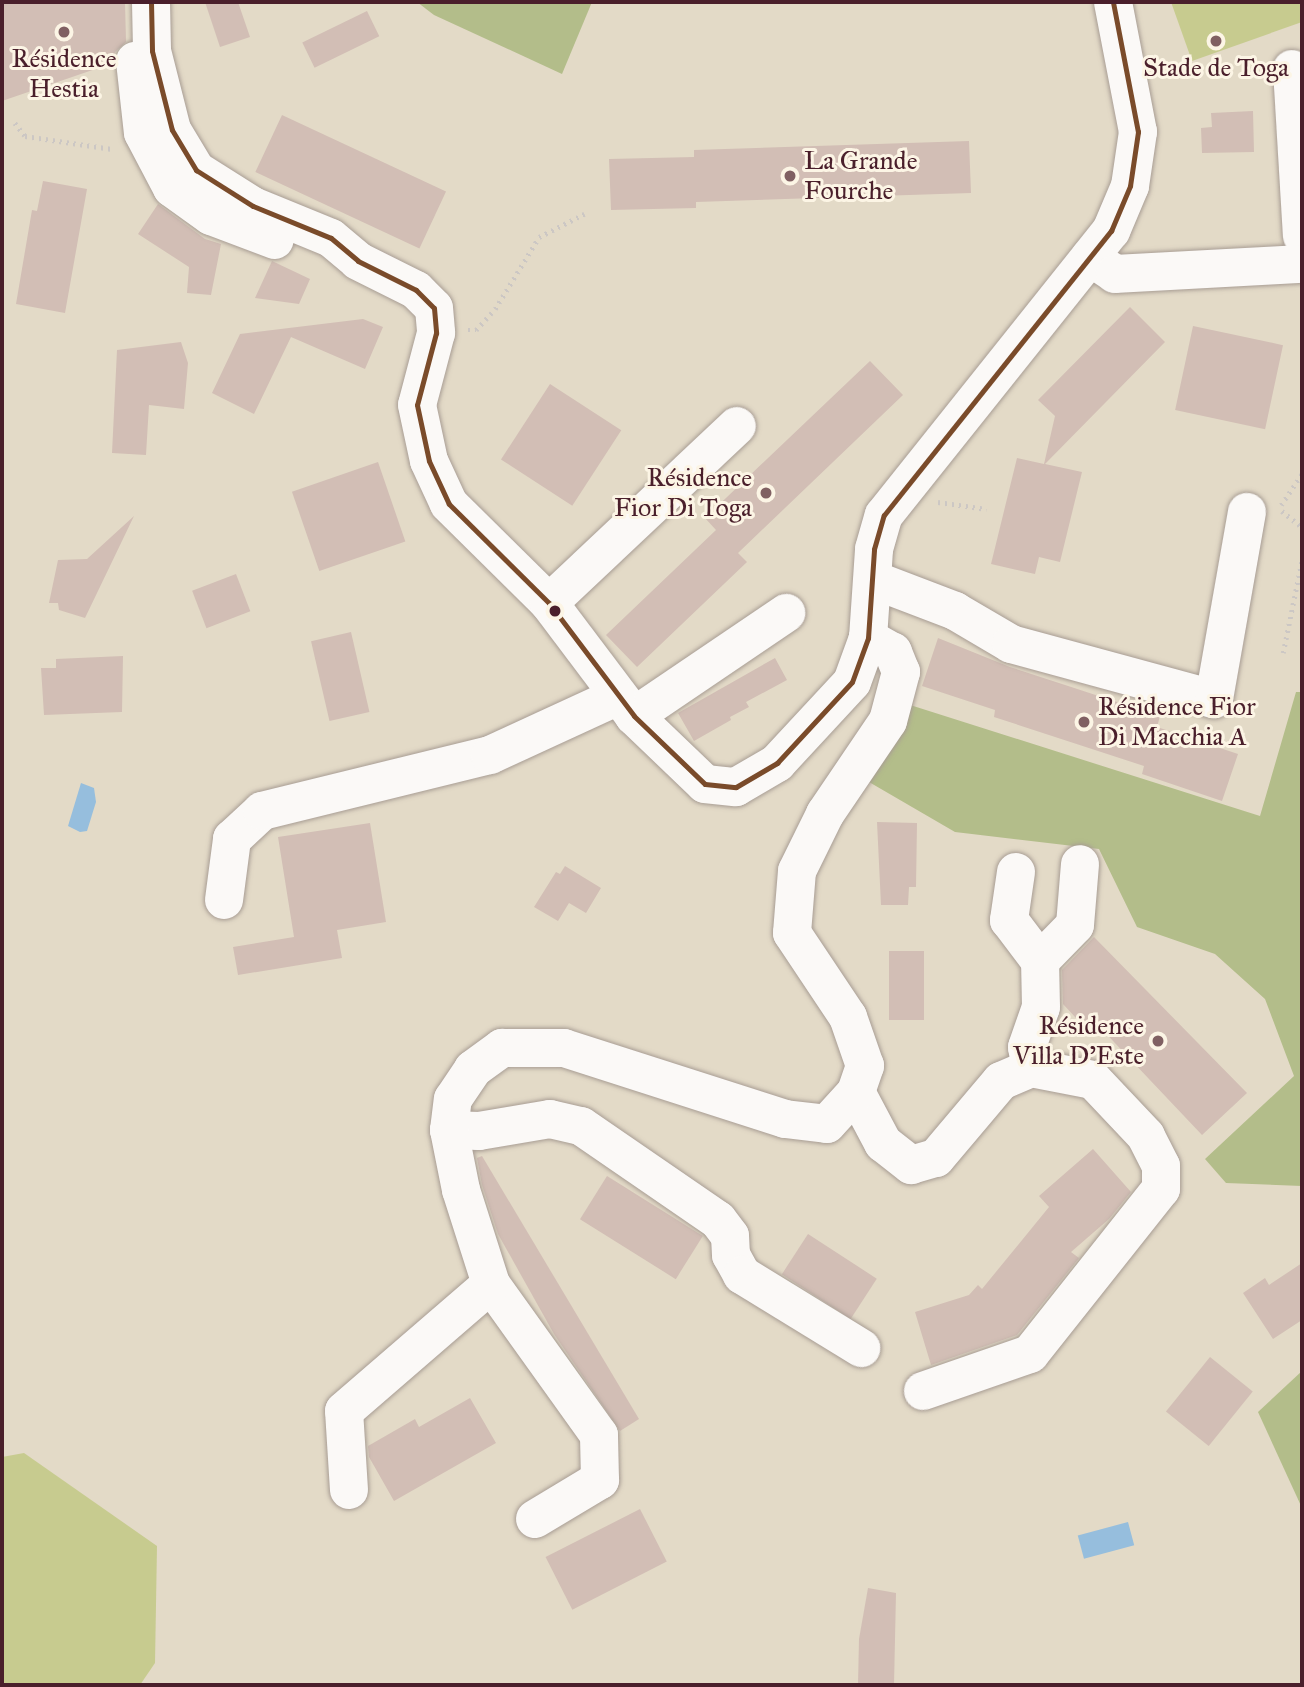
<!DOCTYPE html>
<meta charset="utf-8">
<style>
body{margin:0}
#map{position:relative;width:1304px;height:1687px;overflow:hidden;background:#e3dac7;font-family:"IM FELL Great Primer",serif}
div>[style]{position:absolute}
.green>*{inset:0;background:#c7cb8f}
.forest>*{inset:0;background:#b3bd8a}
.water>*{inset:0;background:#96bedd;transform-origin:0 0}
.building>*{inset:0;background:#d2beb5;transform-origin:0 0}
.path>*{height:4.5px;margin-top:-2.25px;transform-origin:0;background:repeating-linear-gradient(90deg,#ccc7c4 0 2px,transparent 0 7px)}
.roads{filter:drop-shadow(0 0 2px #a89d94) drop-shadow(0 0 2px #a89d94)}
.minor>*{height:38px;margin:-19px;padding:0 19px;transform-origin:19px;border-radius:19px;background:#fbf9f7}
.bus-1>*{height:5px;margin:-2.5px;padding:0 2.5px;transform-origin:2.5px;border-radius:2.5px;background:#7a4b2a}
.dots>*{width:19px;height:19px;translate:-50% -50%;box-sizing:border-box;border:4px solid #fcf5e5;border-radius:50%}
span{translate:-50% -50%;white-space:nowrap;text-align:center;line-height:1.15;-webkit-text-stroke:6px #fcf5e5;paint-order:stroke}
.poi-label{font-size:26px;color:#4a1f2b}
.left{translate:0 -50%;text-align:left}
.right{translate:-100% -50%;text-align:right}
.frame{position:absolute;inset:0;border:4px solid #4a1f2b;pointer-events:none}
</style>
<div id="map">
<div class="green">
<i style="clip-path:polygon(1171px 2px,1302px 2px,1302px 22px,1192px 61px)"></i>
<i style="clip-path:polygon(24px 1453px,157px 1546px,155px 1663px,140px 1685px,2px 1685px,2px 1457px)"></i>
</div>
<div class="forest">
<i style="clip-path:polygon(417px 2px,592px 2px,562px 74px,434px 15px)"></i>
<i style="clip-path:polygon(1296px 692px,1302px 692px,1302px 1186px,1226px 1183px,1205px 1159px,1294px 1076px,1265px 999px,1215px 954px,1137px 927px,1099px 849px,955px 832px,869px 782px,907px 704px,1260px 816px)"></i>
<i style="clip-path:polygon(1302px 1371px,1302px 1508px,1258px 1412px)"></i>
</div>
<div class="water">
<i style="clip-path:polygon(81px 783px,94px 788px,96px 802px,87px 831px,80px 832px,68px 826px)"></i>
<i style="left:1128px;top:1522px;width:24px;height:52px;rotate:75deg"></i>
</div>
<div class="building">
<i style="clip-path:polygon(2px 2px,125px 2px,126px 42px,115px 52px,113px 63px,2px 101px)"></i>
<i style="clip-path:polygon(205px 2px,238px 2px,250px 37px,220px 47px)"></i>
<i style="left:367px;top:11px;width:28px;height:72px;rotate:64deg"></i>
<i style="clip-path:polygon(1253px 111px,1254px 152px,1202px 153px,1201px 128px,1212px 127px,1211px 113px)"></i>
<i style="left:282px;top:115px;width:181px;height:63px;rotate:25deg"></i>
<i style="clip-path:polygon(969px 141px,971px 193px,696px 202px,696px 208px,611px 210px,609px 159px,694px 157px,694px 150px)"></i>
<i style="clip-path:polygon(43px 181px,87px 189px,65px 313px,16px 304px,32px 210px,37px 211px)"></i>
<i style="clip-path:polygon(158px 204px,205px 239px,221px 244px,211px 295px,187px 293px,189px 267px,138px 234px)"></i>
<i style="clip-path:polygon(272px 261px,310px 279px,299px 304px,255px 298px)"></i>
<i style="clip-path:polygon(1130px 307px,1165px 342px,1045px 464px,1082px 472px,1060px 562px,1039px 557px,1035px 574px,991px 564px,1017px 458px,1044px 464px,1055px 416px,1038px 400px)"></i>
<i style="clip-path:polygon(363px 319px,383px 327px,365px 369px,291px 337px,254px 414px,212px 393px,240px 334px)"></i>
<i style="left:1193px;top:326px;width:92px;height:86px;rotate:12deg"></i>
<i style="clip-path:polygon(181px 342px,188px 363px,184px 409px,149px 405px,146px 455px,112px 453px,117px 350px)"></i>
<i style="clip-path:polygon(870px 361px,903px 395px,738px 553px,747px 562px,637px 667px,606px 635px,716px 530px,705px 518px)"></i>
<i style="left:550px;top:384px;width:85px;height:90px;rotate:33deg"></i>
<i style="left:378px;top:462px;width:84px;height:91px;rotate:71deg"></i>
<i style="clip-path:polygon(134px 516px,85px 618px,59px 610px,58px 603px,49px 603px,58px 560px,87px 559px)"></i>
<i style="left:236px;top:574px;width:40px;height:47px;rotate:69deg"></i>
<i style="left:351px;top:632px;width:82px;height:41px;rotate:77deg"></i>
<i style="clip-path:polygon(938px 638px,1010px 667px,1160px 716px,1157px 727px,1238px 754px,1222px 801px,1142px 774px,1144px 766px,994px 717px,995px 710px,922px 686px)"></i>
<i style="clip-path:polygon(123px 656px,122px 712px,44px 715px,41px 668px,56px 668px,56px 659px)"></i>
<i style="clip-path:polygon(775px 658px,787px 680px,746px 702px,749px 707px,730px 717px,731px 720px,694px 741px,678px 713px)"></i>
<i style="clip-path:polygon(877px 822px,917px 823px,916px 887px,909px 887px,908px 905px,881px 905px)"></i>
<i style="clip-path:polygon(370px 823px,386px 922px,337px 930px,342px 958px,238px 975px,233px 947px,294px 937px,278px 837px)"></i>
<i style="clip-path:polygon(565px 866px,601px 888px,586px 913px,569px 903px,558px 921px,534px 907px,556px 872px,560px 874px)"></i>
<i style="clip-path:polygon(1094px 937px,1247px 1093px,1202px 1135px,1096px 1023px,1088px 1031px,1063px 1004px,1062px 970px)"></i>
<i style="left:889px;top:951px;width:35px;height:69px"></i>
<i style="clip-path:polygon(1093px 1149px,1131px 1192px,1109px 1219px,1071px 1252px,1079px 1258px,1017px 1335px,931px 1365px,915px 1312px,969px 1295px,978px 1285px,982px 1289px,1049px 1207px,1039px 1196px)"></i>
<i style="clip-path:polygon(482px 1156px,639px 1419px,620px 1431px,554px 1334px,498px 1234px,482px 1185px,477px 1158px)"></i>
<i style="left:607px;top:1176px;width:113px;height:51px;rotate:32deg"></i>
<i style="left:808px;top:1234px;width:82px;height:48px;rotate:33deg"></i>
<i style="clip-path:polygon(1302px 1263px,1302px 1320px,1273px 1339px,1243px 1293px,1265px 1278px,1269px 1285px)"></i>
<i style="left:1210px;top:1357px;width:55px;height:70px;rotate:39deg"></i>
<i style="clip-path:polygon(470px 1398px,496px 1443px,394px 1501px,369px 1457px,368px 1446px,415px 1419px,419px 1427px)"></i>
<i style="left:640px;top:1509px;width:59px;height:106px;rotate:63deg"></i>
<i style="clip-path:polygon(868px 1588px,896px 1593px,894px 1685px,858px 1685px,859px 1639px)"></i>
</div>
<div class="path">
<i style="left:15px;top:123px;width:16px;rotate:52deg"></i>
<i style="left:25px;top:136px;width:88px;rotate:8.5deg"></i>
<i style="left:468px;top:330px;width:8px"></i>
<i style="left:476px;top:330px;width:28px;rotate:-48deg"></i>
<i style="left:495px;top:309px;width:84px;rotate:-58.6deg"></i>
<i style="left:539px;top:237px;width:51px;rotate:-27.1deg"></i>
<i style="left:938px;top:502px;width:49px;rotate:8.1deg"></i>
<i style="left:1281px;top:505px;width:37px;rotate:-56deg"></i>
<i style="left:1282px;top:511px;width:26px;rotate:39deg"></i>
<i style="left:1283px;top:653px;width:95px;rotate:-78.5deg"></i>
</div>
<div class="roads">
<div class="minor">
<i style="left:151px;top:2px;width:49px;rotate:88.8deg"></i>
<i style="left:152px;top:51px;width:81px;rotate:75.8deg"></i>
<i style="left:172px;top:130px;width:47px;rotate:59deg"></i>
<i style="left:196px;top:170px;width:67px;rotate:32.3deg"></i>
<i style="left:253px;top:206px;width:84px;rotate:22.3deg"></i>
<i style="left:331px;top:238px;width:35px;rotate:40deg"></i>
<i style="left:358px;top:261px;width:65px;rotate:26.6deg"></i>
<i style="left:416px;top:290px;width:25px;rotate:45deg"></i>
<i style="left:434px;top:308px;width:25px;rotate:85deg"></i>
<i style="left:436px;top:333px;width:74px;rotate:104.8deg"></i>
<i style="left:417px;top:405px;width:57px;rotate:77.9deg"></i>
<i style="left:429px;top:461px;width:47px;rotate:65.1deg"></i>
<i style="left:449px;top:504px;width:141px;rotate:44.7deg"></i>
<i style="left:549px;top:603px;width:141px;rotate:53deg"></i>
<i style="left:634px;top:716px;width:98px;rotate:43.8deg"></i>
<i style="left:705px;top:784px;width:31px;rotate:6deg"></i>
<i style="left:736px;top:787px;width:48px;rotate:-30.3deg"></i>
<i style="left:777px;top:763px;width:110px;rotate:-47.2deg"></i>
<i style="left:852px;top:682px;width:47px;rotate:-70deg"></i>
<i style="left:868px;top:638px;width:89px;rotate:-86.1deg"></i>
<i style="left:874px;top:549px;width:35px;rotate:-74deg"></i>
<i style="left:884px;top:515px;width:364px;rotate:-51.4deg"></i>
<i style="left:1111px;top:231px;width:49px;rotate:-67.1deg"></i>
<i style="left:1130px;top:186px;width:55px;rotate:-81.6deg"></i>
<i style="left:1138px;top:132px;width:132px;rotate:-100.9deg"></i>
<i style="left:135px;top:61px;width:72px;rotate:83.7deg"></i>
<i style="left:143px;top:133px;width:62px;rotate:62.2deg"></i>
<i style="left:172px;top:188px;width:48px;rotate:35.7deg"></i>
<i style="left:211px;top:216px;width:68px;rotate:20.6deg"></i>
<i style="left:1292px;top:69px;width:167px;rotate:86.6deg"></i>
<i style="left:1090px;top:257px;width:30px;rotate:34deg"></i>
<i style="left:1115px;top:274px;width:187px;rotate:-3.1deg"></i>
<i style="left:874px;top:580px;width:87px;rotate:20.9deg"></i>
<i style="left:955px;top:611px;width:65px;rotate:30.5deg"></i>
<i style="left:1011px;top:644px;width:210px;rotate:15.2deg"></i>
<i style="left:1214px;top:699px;width:190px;rotate:-80deg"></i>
<i style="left:549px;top:603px;width:258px;rotate:-43.3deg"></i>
<i style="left:634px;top:716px;width:184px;rotate:-34.1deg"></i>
<i style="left:1016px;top:872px;width:49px;rotate:98.3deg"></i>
<i style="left:1009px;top:920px;width:51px;rotate:52.9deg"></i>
<i style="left:224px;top:900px;width:62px;rotate:-82.5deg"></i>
<i style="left:232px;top:839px;width:41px;rotate:-43deg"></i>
<i style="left:262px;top:811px;width:235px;rotate:-13.8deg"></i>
<i style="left:490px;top:755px;width:139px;rotate:-24.7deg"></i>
<i style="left:1031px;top:1068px;width:21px;rotate:-101deg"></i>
<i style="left:1027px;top:1047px;width:42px;rotate:-70.7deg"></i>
<i style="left:1041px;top:1007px;width:46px;rotate:-91.2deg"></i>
<i style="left:1040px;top:961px;width:50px;rotate:-45.8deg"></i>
<i style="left:1075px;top:925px;width:61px;rotate:-85.3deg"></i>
<i style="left:856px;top:1092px;width:58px;rotate:62.1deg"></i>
<i style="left:883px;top:1143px;width:36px;rotate:38deg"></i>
<i style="left:911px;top:1165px;width:26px;rotate:-16deg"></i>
<i style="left:936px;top:1158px;width:101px;rotate:-49.8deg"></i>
<i style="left:1001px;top:1081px;width:33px;rotate:-23deg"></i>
<i style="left:449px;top:1130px;width:30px;rotate:2deg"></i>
<i style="left:479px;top:1131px;width:72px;rotate:-9.6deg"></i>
<i style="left:550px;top:1119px;width:32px;rotate:13deg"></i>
<i style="left:581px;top:1126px;width:166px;rotate:34.5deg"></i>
<i style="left:718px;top:1220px;width:20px;rotate:53deg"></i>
<i style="left:730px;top:1236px;width:19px;rotate:87deg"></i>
<i style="left:731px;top:1255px;width:23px;rotate:61deg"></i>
<i style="left:742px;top:1275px;width:140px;rotate:31.5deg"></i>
<i style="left:923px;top:1391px;width:113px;rotate:-19.1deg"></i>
<i style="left:1030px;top:1354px;width:211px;rotate:-51.6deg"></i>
<i style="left:1161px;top:1189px;width:23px;rotate:-90deg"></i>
<i style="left:1161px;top:1166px;width:34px;rotate:-117deg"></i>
<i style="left:1146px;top:1136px;width:77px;rotate:-133.4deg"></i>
<i style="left:1093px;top:1080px;width:63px;rotate:-169deg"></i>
<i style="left:349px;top:1490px;width:79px;rotate:-93.6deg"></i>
<i style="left:344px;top:1411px;width:194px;rotate:-40.8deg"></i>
<i style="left:535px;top:1519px;width:76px;rotate:-31deg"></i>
<i style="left:600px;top:1480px;width:45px;rotate:-91.3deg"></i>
<i style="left:599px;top:1435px;width:186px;rotate:-125.6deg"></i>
<i style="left:491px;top:1284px;width:99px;rotate:-107.7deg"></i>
<i style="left:461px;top:1190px;width:61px;rotate:-101.3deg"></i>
<i style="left:449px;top:1130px;width:31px;rotate:-83deg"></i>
<i style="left:453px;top:1099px;width:36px;rotate:-56deg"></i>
<i style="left:473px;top:1069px;width:36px;rotate:-36deg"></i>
<i style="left:502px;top:1048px;width:62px"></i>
<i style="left:564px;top:1048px;width:232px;rotate:17.8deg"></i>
<i style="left:785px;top:1119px;width:42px;rotate:6.8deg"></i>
<i style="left:827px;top:1124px;width:43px;rotate:-47.8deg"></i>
<i style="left:856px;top:1092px;width:28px;rotate:-71deg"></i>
<i style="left:865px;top:1066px;width:52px;rotate:-109.1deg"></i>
<i style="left:848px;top:1017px;width:101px;rotate:-123.7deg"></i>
<i style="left:792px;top:933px;width:62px;rotate:-85.4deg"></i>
<i style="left:797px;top:871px;width:64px;rotate:-63.8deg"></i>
<i style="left:825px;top:814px;width:112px;rotate:-55.9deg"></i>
<i style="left:888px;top:721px;width:51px;rotate:-75.1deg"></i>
<i style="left:901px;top:672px;width:22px;rotate:-112deg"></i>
<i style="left:893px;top:652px;width:29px;rotate:-151deg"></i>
</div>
</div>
<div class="bus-1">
<i style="left:151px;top:2px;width:49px;rotate:88.8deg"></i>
<i style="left:152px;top:51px;width:81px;rotate:75.8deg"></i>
<i style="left:172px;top:130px;width:47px;rotate:59deg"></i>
<i style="left:196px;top:170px;width:67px;rotate:32.3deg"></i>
<i style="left:253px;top:206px;width:84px;rotate:22.3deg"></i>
<i style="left:331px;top:238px;width:35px;rotate:40deg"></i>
<i style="left:358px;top:261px;width:65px;rotate:26.6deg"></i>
<i style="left:416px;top:290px;width:25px;rotate:45deg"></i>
<i style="left:434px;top:308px;width:25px;rotate:85deg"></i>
<i style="left:436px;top:333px;width:74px;rotate:104.8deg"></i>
<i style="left:417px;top:405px;width:57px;rotate:77.9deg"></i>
<i style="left:429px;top:461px;width:47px;rotate:65.1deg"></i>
<i style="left:449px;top:504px;width:141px;rotate:44.7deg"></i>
<i style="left:549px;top:603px;width:141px;rotate:53deg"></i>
<i style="left:634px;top:716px;width:98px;rotate:43.8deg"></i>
<i style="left:705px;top:784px;width:31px;rotate:6deg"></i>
<i style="left:736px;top:787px;width:48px;rotate:-30.3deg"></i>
<i style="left:777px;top:763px;width:110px;rotate:-47.2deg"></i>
<i style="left:852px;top:682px;width:47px;rotate:-70deg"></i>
<i style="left:868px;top:638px;width:89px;rotate:-86.1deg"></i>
<i style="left:874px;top:549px;width:35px;rotate:-74deg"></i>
<i style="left:884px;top:515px;width:364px;rotate:-51.4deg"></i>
<i style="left:1111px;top:231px;width:49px;rotate:-67.1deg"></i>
<i style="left:1130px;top:186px;width:55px;rotate:-81.6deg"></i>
<i style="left:1138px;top:132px;width:132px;rotate:-100.9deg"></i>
</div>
<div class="dots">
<i style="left:64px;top:32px;background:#806062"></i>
<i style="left:1216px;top:41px;background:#806062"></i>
<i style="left:790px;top:176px;background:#806062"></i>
<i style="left:766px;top:493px;background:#806062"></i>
<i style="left:555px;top:611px;background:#4a1f2b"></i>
<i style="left:1084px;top:722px;background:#806062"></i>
<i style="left:1158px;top:1041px;background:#806062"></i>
</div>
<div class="poi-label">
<span style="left:64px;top:74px">Résidence<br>Hestia</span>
<span style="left:1216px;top:68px">Stade de Toga</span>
<span class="left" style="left:804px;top:176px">La Grande<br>Fourche</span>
<span class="right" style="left:752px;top:493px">Résidence<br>Fior Di Toga</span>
<span class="left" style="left:1098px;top:722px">Résidence Fior<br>Di Macchia A</span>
<span class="right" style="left:1144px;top:1041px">Résidence<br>Villa D'Este</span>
</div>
<div class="frame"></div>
</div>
